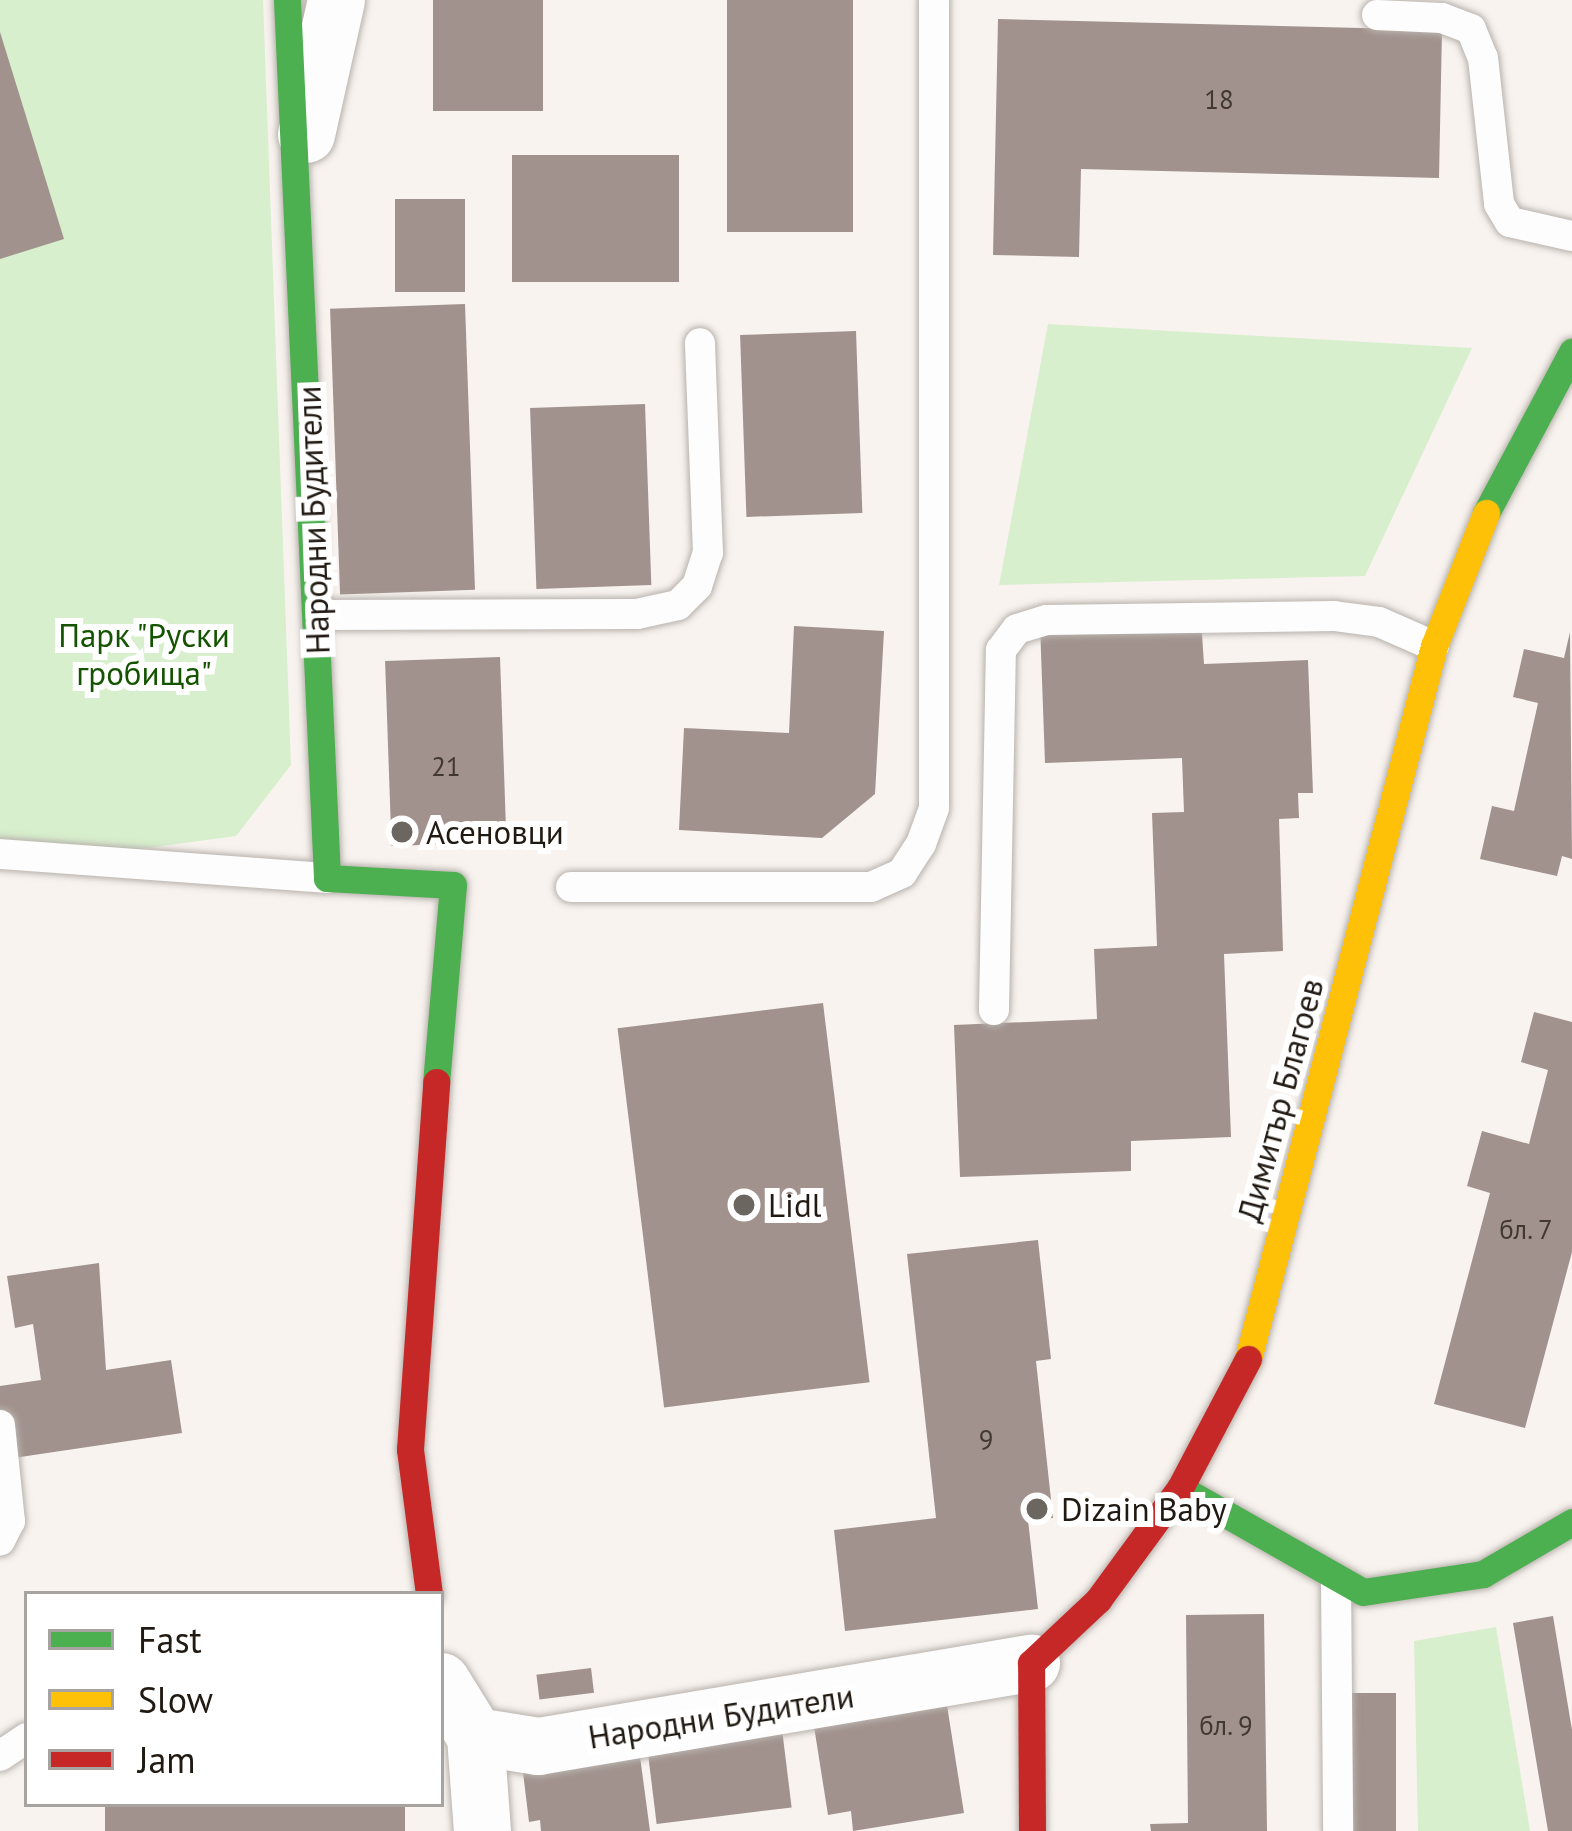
<!DOCTYPE html>
<meta charset="utf-8">
<style>
body{margin:0}
#map{position:relative;width:1572px;height:1831px;overflow:hidden;background:#f8f3ef;font-family:"PT Sans",sans-serif}
div>[style]{position:absolute}
.green>*{inset:0;background:#d7efcd}
.building>*{inset:0;background:#a1928d;transform-origin:0 0}
.roads{filter:drop-shadow(0 0 3px #b8b2ad) drop-shadow(0 0 3px #b8b2ad)}
.lane>*{height:30px;margin:-15px;padding:0 15px;transform-origin:15px;border-radius:15px;background:#fefdfd}
.street>*{height:57px;margin:-28.5px;padding:0 28.5px;transform-origin:28.5px;border-radius:28.5px;background:#fefdfd}
.fast>*{height:27px;margin:-13.5px;padding:0 13.5px;transform-origin:13.5px;border-radius:13.5px;background:#4caf50}
.slow>*{height:27px;margin:-13.5px;padding:0 13.5px;transform-origin:13.5px;border-radius:13.5px;background:#ffc107}
.jam>*{height:27px;margin:-13.5px;padding:0 13.5px;transform-origin:13.5px;border-radius:13.5px;background:#c62828}
.dots>*{width:33px;height:33px;translate:-50% -50%;box-sizing:border-box;border:6px solid #fff;border-radius:50%}
span{translate:-50% -50%;white-space:nowrap;text-align:center;line-height:1.15;-webkit-text-stroke:12px #fff;paint-order:stroke}
.number-label{font-size:27px;color:#413832}
.number-label span{-webkit-text-stroke-width:0}
.street-label{font-size:33px;color:#211a13}
.park-label{font-size:33px;color:#145400}
.poi-label{font-size:33px;color:#211a13}
.left{translate:0 -50%;text-align:left}
.legend{position:absolute;left:24px;top:1591px;width:420px;height:216px;box-sizing:border-box;background:#fff;border:3px solid #a6a3a1;margin:0;padding:15px 21px;list-style:none;font-size:36px;color:#211a13}
.legend li{display:flex;align-items:center;gap:24px;height:60px}
.legend b{width:60px;border:3px solid #a6a3a1}
</style>
<div id="map">
<div class="green">
<i style="clip-path:polygon(0 0,263px 0,291px 765px,236px 836px,88px 856px,0 843px)"></i>
<i style="clip-path:polygon(1048px 324px,1472px 348px,1365px 576px,999px 585px)"></i>
<i style="clip-path:polygon(1496px 1627px,1530px 1831px,1418px 1831px,1414px 1641px)"></i>
</div>
<div class="building">
<i style="left:433px;top:0;width:110px;height:111px"></i>
<i style="left:727px;top:0;width:126px;height:232px"></i>
<i style="clip-path:polygon(998px 19px,1442px 30px,1439px 178px,1081px 169px,1079px 257px,993px 255px)"></i>
<i style="clip-path:polygon(0 32px,64px 239px,0 259px)"></i>
<i style="left:679px;top:155px;width:127px;height:167px;rotate:90deg"></i>
<i style="left:395px;top:199px;width:70px;height:93px"></i>
<i style="left:465px;top:304px;width:286px;height:135px;rotate:88deg"></i>
<i style="left:856px;top:331px;width:182px;height:116px;rotate:88deg"></i>
<i style="left:645px;top:404px;width:181px;height:115px;rotate:88deg"></i>
<i style="clip-path:polygon(1201px 619px,1204px 664px,1308px 660px,1313px 793px,1298px 793px,1299px 818px,1279px 819px,1283px 951px,1224px 954px,1231px 1137px,1131px 1141px,1131px 1171px,960px 1177px,954px 1025px,1097px 1019px,1094px 949px,1157px 946px,1152px 813px,1184px 812px,1182px 758px,1045px 763px,1040px 625px)"></i>
<i style="clip-path:polygon(794px 626px,884px 631px,875px 794px,822px 838px,679px 830px,684px 728px,789px 733px)"></i>
<i style="clip-path:polygon(1570px 632px,1572px 859px,1562px 856px,1557px 876px,1480px 859px,1492px 806px,1514px 811px,1538px 703px,1513px 697px,1524px 649px,1564px 658px)"></i>
<i style="left:500px;top:657px;width:185px;height:115px;rotate:88deg"></i>
<i style="left:823px;top:1003px;width:382px;height:207px;rotate:83deg"></i>
<i style="clip-path:polygon(1534px 1012px,1572px 1022px,1572px 1252px,1525px 1428px,1434px 1404px,1490px 1193px,1467px 1186px,1482px 1131px,1529px 1144px,1548px 1070px,1521px 1062px)"></i>
<i style="clip-path:polygon(1038px 1240px,1051px 1359px,1036px 1361px,1053px 1518px,1028px 1520px,1038px 1609px,845px 1631px,834px 1530px,936px 1518px,907px 1254px)"></i>
<i style="clip-path:polygon(99px 1263px,106px 1370px,171px 1360px,182px 1433px,0 1460px,0 1386px,41px 1380px,33px 1324px,15px 1328px,7px 1276px)"></i>
<i style="clip-path:polygon(1264px 1614px,1267px 1831px,1151px 1831px,1150px 1824px,1188px 1823px,1186px 1615px)"></i>
<i style="clip-path:polygon(1553px 1616px,1572px 1730px,1572px 1831px,1548px 1831px,1513px 1623px)"></i>
<i style="left:591px;top:1668px;width:25px;height:55px;rotate:83deg"></i>
<i style="left:1345px;top:1693px;width:51px;height:138px"></i>
<i style="clip-path:polygon(946px 1699px,964px 1813px,853px 1831px,851px 1811px,828px 1815px,813px 1720px)"></i>
<i style="left:782px;top:1729px;width:79px;height:136px;rotate:83deg"></i>
<i style="clip-path:polygon(639px 1749px,650px 1831px,541px 1831px,540px 1820px,529px 1822px,522px 1764px)"></i>
<i style="left:105px;top:1804px;width:300px;height:27px"></i>
</div>
<div class="roads">
<div class="lane">
<i style="left:1377px;top:15px;width:65px;rotate:2.6deg"></i>
<i style="left:1442px;top:18px;width:31px;rotate:21deg"></i>
<i style="left:1471px;top:29px;width:31px;rotate:68deg"></i>
<i style="left:1483px;top:58px;width:147px;rotate:83.7deg"></i>
<i style="left:1499px;top:204px;width:21px;rotate:59deg"></i>
<i style="left:1510px;top:222px;width:64px;rotate:12.7deg"></i>
<i style="left:317px;top:615px;width:320px;rotate:-0.2deg"></i>
<i style="left:637px;top:614px;width:42px;rotate:-12.4deg"></i>
<i style="left:678px;top:605px;width:27px;rotate:-45deg"></i>
<i style="left:697px;top:586px;width:35px;rotate:-72deg"></i>
<i style="left:708px;top:553px;width:210px;rotate:-92.2deg"></i>
<i style="left:0;top:854px;width:328px;rotate:4.2deg"></i>
<i style="left:571px;top:887px;width:300px"></i>
<i style="left:871px;top:887px;width:34px;rotate:-24deg"></i>
<i style="left:902px;top:873px;width:35px;rotate:-57deg"></i>
<i style="left:921px;top:844px;width:38px;rotate:-70deg"></i>
<i style="left:934px;top:808px;width:808px;rotate:-90deg"></i>
<i style="left:994px;top:1010px;width:360px;rotate:-88.9deg"></i>
<i style="left:1001px;top:650px;width:26px;rotate:-53deg"></i>
<i style="left:1017px;top:629px;width:31px;rotate:-17deg"></i>
<i style="left:1047px;top:620px;width:287px;rotate:-0.8deg"></i>
<i style="left:1334px;top:616px;width:45px;rotate:7.6deg"></i>
<i style="left:1379px;top:622px;width:60px;rotate:23.6deg"></i>
<i style="left:0;top:1425px;width:97px;rotate:84.1deg"></i>
<i style="left:10px;top:1521px;width:22px;rotate:117deg"></i>
<i style="left:1336px;top:1581px;width:250px;rotate:89.5deg"></i>
<i style="left:0;top:1756px;width:32px;rotate:-34deg"></i>
</div>
<div class="street">
<i style="left:306px;top:134px;width:137px;rotate:-77.4deg"></i>
<i style="left:441px;top:1681px;width:65px;rotate:58.3deg"></i>
<i style="left:475px;top:1736px;width:64px;rotate:9deg"></i>
<i style="left:538px;top:1746px;width:500px;rotate:-9.6deg"></i>
<i style="left:475px;top:1736px;width:95px;rotate:85.8deg"></i>
</div>
<div class="fast">
<i style="left:287px;top:0;width:879px;rotate:87.39deg"></i>
<i style="left:327px;top:878px;width:126px;rotate:3.2deg"></i>
<i style="left:453px;top:885px;width:198px;rotate:94.9deg"></i>
<i style="left:1486px;top:513px;width:183px;rotate:-61.9deg"></i>
<i style="left:1180px;top:1488px;width:210px;rotate:29.6deg"></i>
<i style="left:1363px;top:1592px;width:121px;rotate:-8.5deg"></i>
<i style="left:1483px;top:1574px;width:103px;rotate:-30.3deg"></i>
</div>
<div class="slow">
<i style="left:1248px;top:1359px;width:737px;rotate:-75.38deg"></i>
<i style="left:1434px;top:646px;width:143px;rotate:-68.6deg"></i>
</div>
<div class="jam">
<i style="left:429px;top:1594px;width:146px;rotate:-97.5deg"></i>
<i style="left:410px;top:1449px;width:368px;rotate:-85.9deg"></i>
<i style="left:1032px;top:1831px;width:168px;rotate:-90.3deg"></i>
<i style="left:1031px;top:1663px;width:92px;rotate:-43.2deg"></i>
<i style="left:1098px;top:1600px;width:139px;rotate:-53.8deg"></i>
<i style="left:1180px;top:1488px;width:146px;rotate:-62.2deg"></i>
</div>
</div>
<div class="dots">
<i style="left:402px;top:832px;background:#6c6660"></i>
<i style="left:744px;top:1205px;background:#6c6660"></i>
<i style="left:1037px;top:1509px;background:#6c6660"></i>
</div>
<div class="number-label">
<span style="left:1219px;top:100px">18</span>
<span style="left:446px;top:767px">21</span>
<span style="left:1526px;top:1230px">бл. 7</span>
<span style="left:986px;top:1440px">9</span>
<span style="left:1226px;top:1726px">бл. 9</span>
</div>
<div class="street-label">
<span style="left:313px;top:520px;rotate:-92deg">Народни Будители</span>
<span style="left:1280px;top:1100px;rotate:-75deg">Димитър Благоев</span>
<span style="left:721px;top:1716px;rotate:-9deg">Народни Будители</span>
</div>
<div class="park-label">
<span style="left:144px;top:654px">Парк "Руски<br>гробища"</span>
</div>
<div class="poi-label">
<span class="left" style="left:426px;top:832px">Асеновци</span>
<span class="left" style="left:768px;top:1205px">Lidl</span>
<span class="left" style="left:1061px;top:1509px">Dizain Baby</span>
</div>
<ul class="legend">
<li><b style="height:15px;background:#4caf50"></b>Fast</li>
<li><b style="height:15px;background:#ffc107"></b>Slow</li>
<li><b style="height:15px;background:#c62828"></b>Jam</li>
</ul>
</div>
